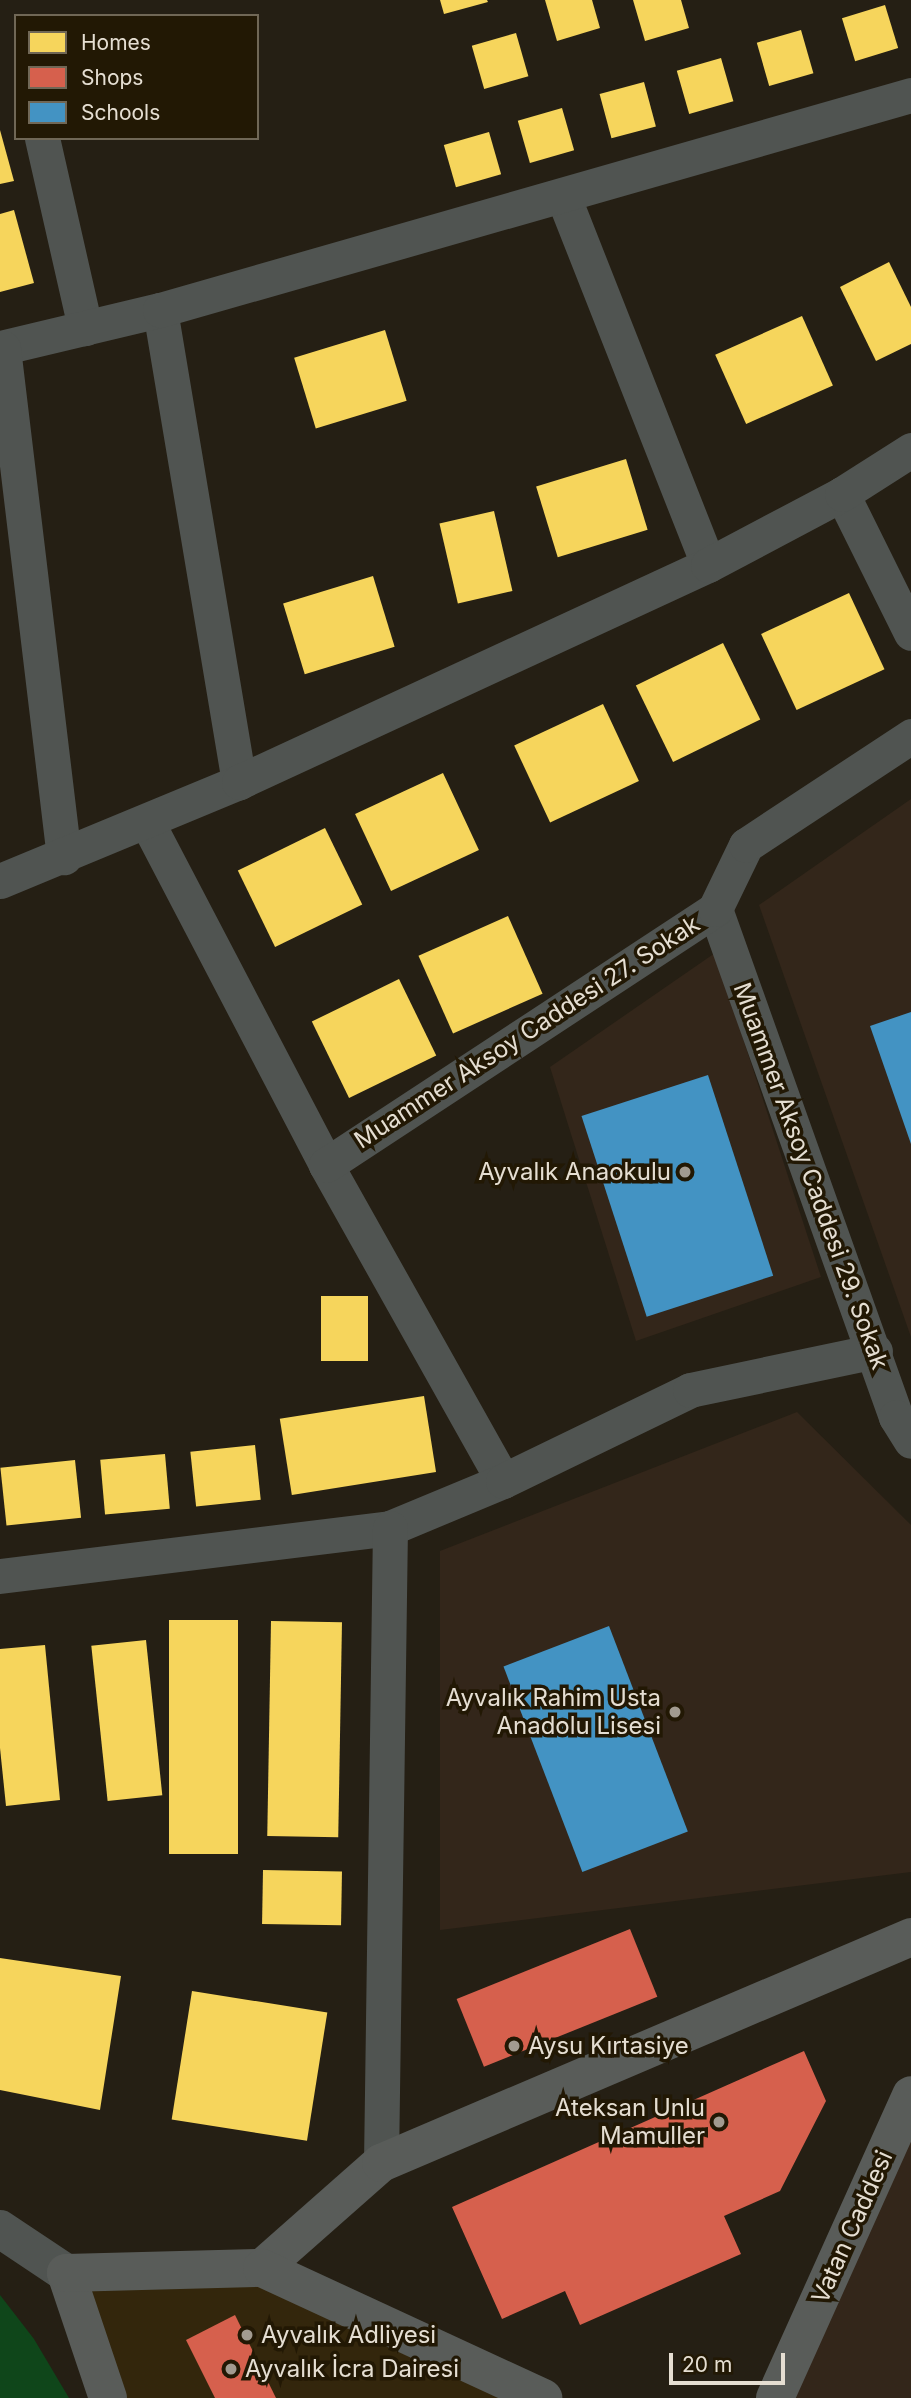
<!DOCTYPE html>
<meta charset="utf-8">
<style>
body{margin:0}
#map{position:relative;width:911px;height:2398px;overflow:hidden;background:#251f14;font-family:Inter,sans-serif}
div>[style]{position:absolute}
.built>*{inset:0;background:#33260c}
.education>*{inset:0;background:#33261a}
.green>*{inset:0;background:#0f461a}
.homes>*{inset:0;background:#f6d55c;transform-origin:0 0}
.shops>*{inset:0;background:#d6604d;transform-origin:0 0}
.schools>*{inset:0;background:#4393c3;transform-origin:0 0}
.minor>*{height:35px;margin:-17.5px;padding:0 17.5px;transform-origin:17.5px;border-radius:17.5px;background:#505451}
.tertiary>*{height:38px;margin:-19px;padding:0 19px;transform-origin:19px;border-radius:19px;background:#505451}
.primary>*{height:38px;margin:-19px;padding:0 19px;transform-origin:19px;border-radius:19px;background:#595c59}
.dots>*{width:19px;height:19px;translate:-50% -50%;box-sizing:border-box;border:4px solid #221804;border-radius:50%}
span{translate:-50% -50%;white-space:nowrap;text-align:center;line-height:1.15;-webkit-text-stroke:7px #221804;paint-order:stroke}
.street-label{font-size:24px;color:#e5ded2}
.poi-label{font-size:24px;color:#e5ded2}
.right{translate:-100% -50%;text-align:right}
.left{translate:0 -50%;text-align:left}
.legend{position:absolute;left:14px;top:14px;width:245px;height:126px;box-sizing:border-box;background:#221804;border:2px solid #706756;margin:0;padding:9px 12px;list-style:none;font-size:21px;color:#e5ded2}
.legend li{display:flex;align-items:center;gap:14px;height:35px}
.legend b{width:35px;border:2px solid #706756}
.scale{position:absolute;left:669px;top:2353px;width:116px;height:32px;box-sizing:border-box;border:4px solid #e5ded2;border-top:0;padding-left:9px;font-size:21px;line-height:24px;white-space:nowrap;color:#e5ded2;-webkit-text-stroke:5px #221804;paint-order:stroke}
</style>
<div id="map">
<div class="built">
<i style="clip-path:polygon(262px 2268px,543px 2398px,108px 2398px,66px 2273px)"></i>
</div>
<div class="education">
<i style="clip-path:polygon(911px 799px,911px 1337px,759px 905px)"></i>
<i style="clip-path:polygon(715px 953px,821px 1277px,636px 1341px,550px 1067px)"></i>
<i style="clip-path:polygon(797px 1412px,911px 1525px,911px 1872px,440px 1930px,440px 1551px)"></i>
<i style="clip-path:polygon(911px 2095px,911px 2398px,775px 2398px)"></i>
</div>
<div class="green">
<i style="clip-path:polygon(0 2295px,34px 2339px,69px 2398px,0 2398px)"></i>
</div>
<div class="homes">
<i style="clip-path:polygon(440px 0,487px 0,488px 2px,444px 14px)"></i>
<i style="clip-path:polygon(545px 0,592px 0,600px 28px,557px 41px)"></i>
<i style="clip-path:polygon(633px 0,681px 0,689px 28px,645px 41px)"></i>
<i style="left:885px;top:5px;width:45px;height:45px;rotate:73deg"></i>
<i style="left:801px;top:30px;width:45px;height:46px;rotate:74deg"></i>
<i style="left:516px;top:33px;width:45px;height:46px;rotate:74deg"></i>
<i style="left:721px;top:58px;width:45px;height:46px;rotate:74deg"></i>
<i style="left:644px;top:82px;width:46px;height:46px;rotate:75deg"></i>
<i style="left:562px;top:108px;width:44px;height:46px;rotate:74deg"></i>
<i style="clip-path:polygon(0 130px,14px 181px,0 184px)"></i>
<i style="left:489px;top:132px;width:44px;height:47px;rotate:74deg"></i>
<i style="clip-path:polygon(14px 210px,34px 283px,0 292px,0 214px)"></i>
<i style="clip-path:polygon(889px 262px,911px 307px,911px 344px,876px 361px,840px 287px)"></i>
<i style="left:802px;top:316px;width:76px;height:95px;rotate:66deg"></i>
<i style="left:385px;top:330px;width:74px;height:95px;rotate:73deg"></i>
<i style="left:626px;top:459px;width:74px;height:94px;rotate:73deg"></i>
<i style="left:494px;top:511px;width:82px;height:56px;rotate:77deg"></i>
<i style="left:373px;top:576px;width:74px;height:94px;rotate:73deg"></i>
<i style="left:849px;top:593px;width:84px;height:97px;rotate:65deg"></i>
<i style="left:723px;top:643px;width:85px;height:97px;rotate:64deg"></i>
<i style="left:603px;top:704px;width:85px;height:98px;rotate:65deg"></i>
<i style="left:443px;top:773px;width:85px;height:97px;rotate:65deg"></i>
<i style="left:325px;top:828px;width:85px;height:97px;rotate:64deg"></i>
<i style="left:508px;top:916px;width:85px;height:98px;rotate:66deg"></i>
<i style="left:399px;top:979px;width:85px;height:97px;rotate:64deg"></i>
<i style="left:321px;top:1296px;width:47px;height:65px"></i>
<i style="left:424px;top:1396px;width:77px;height:146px;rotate:81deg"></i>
<i style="left:255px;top:1445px;width:55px;height:65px;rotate:84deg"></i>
<i style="left:165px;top:1454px;width:55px;height:65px;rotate:85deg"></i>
<i style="left:75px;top:1460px;width:58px;height:75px;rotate:84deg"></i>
<i style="left:238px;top:1620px;width:234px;height:69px;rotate:90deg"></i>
<i style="left:271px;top:1621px;width:71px;height:215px;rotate:1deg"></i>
<i style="left:146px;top:1640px;width:156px;height:55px;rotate:84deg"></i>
<i style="clip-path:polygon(45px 1645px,60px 1800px,6px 1806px,0 1748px,0 1649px)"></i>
<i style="left:263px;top:1870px;width:79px;height:54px;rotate:1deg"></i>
<i style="clip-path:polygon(0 1958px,121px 1976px,100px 2110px,0 2090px)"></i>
<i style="left:192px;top:1991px;width:137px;height:130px;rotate:9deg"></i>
</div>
<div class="shops">
<i style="left:630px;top:1929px;width:73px;height:187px;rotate:68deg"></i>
<i style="clip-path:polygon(804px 2051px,826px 2101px,780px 2191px,724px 2216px,741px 2254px,580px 2325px,565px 2291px,502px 2319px,452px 2207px)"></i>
<i style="clip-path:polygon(235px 2315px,276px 2398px,215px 2398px,186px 2340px)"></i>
</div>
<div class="schools">
<i style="clip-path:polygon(911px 1012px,911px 1144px,870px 1026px)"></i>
<i style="left:708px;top:1075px;width:211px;height:133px;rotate:72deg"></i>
<i style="left:609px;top:1626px;width:220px;height:113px;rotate:69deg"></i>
</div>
<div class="minor">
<i style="left:42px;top:138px;width:195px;rotate:77.2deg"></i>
<i style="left:563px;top:196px;width:396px;rotate:68.5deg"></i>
<i style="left:160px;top:310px;width:479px;rotate:80.5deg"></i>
<i style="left:0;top:348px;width:164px;rotate:-13.4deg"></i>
<i style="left:160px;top:310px;width:781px;rotate:-15.98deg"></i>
<i style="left:3px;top:348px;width:513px;rotate:83.17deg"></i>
<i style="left:842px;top:494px;width:155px;rotate:63.6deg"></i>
<i style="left:147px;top:822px;width:387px;rotate:62.4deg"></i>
<i style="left:326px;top:1165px;width:362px;rotate:60.7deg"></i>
<i style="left:0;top:881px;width:259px;rotate:-22.5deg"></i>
<i style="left:239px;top:782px;width:517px;rotate:-24.83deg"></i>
<i style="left:708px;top:565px;width:152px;rotate:-27.9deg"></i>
<i style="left:842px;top:494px;width:82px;rotate:-32.5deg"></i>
<i style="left:715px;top:909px;width:539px;rotate:70.39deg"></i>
<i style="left:896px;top:1417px;width:28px;rotate:58deg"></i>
<i style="left:326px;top:1165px;width:466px;rotate:-33.3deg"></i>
<i style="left:715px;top:909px;width:71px;rotate:-64.2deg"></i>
<i style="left:746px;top:845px;width:198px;rotate:-33.4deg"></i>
<i style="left:0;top:1576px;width:393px;rotate:-7deg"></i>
<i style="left:390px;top:1528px;width:122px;rotate:-22.6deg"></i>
<i style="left:503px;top:1481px;width:208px;rotate:-25.9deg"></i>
<i style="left:690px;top:1390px;width:189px;rotate:-11.9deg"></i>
<i style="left:381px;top:2163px;width:635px;rotate:-89.19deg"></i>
</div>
<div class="tertiary">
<i style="left:0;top:2229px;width:79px;rotate:33.7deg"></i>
</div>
<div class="primary">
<i style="left:262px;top:2268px;width:159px;rotate:-41.4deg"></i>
<i style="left:381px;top:2163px;width:576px;rotate:-23.09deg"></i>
<i style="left:108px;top:2398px;width:132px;rotate:-108.6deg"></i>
<i style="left:66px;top:2273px;width:196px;rotate:-1.5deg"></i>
<i style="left:262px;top:2268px;width:310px;rotate:24.8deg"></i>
<i style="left:775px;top:2398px;width:332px;rotate:-65.8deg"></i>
</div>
<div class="dots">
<i style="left:685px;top:1172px;background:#a29b90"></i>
<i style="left:675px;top:1712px;background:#a29b90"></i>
<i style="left:514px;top:2046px;background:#a29b90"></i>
<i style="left:719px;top:2122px;background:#a29b90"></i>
<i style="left:247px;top:2335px;background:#a29b90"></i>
<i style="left:231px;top:2369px;background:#a29b90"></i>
</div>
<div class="street-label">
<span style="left:527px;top:1032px;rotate:-33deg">Muammer Aksoy Caddesi 27. Sokak</span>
<span style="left:811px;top:1176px;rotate:70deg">Muammer Aksoy Caddesi 29. Sokak</span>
<span style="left:852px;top:2227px;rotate:-66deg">Vatan Caddesi</span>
</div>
<div class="poi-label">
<span class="right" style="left:671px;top:1172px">Ayvalık Anaokulu</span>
<span class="right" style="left:661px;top:1712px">Ayvalık Rahim Usta<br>Anadolu Lisesi</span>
<span class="left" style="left:528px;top:2046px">Aysu Kırtasiye</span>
<span class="right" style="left:705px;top:2122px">Ateksan Unlu<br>Mamuller</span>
<span class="left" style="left:261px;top:2335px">Ayvalık Adliyesi</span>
<span class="left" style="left:245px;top:2369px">Ayvalık İcra Dairesi</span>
</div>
<ul class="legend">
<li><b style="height:19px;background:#f6d55c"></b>Homes</li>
<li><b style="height:19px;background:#d6604d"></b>Shops</li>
<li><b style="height:19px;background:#4393c3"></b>Schools</li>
</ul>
<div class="scale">20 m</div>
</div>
